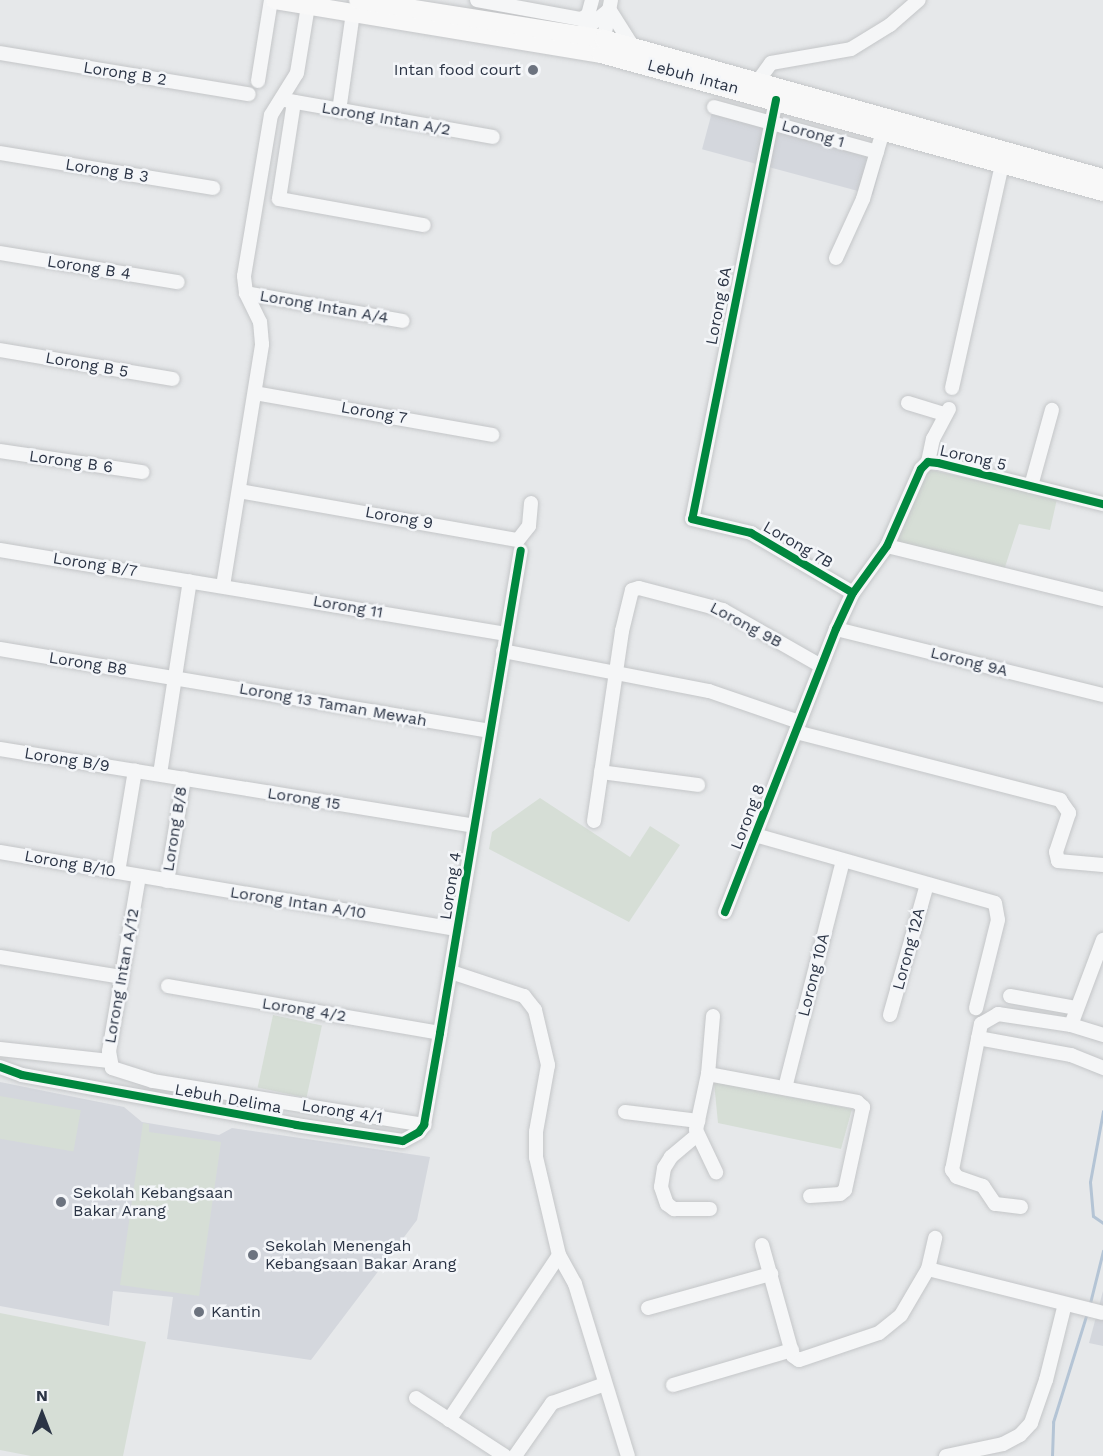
<!DOCTYPE html>
<style>
body{margin:0}
#map{position:relative;width:1103px;height:1456px;overflow:hidden;background:#e6e8ea;font-family:"Work Sans",sans-serif}
div>[style]{position:absolute}
.built>*{inset:0;background:#d4d7dd;transform-origin:0 0}
.green>*{inset:0;background:#d6ded6;transform-origin:0 0}
.stream>*{height:3px;margin:-1.5px;padding:0 1.5px;transform-origin:1.5px;border-radius:1.5px;background:#b4c4d5}
.roads{filter:drop-shadow(0 0 2px #c4c6c8) drop-shadow(0 0 2px #c4c6c8)}
.minor>*{height:14px;margin:-7px;padding:0 7px;transform-origin:7px;border-radius:7px;background:#f5f6f7}
.major>*{height:18px;margin:-9px;padding:0 9px;transform-origin:9px;border-radius:9px;background:#f8f8f8}
.cycleway>*{height:8px;margin:-4px;padding:0 4px;transform-origin:4px;border-radius:4px;background:#00873e}
.dots>*{width:16px;height:16px;translate:-50% -50%;box-sizing:border-box;border:3px solid #f4f6f9;border-radius:50%}
span{translate:-50% -50%;white-space:nowrap;text-align:center;line-height:1.15;-webkit-text-stroke:5px #f4f6f9;paint-order:stroke}
.poi-label{font-size:16px;color:#2b3445}
.right{translate:-100% -50%;text-align:right}
.left{translate:0 -50%;text-align:left}
.street-label{font-size:16px;color:#2b3445}
.north{position:absolute;left:12px;top:1384px;width:60px;height:60px;-webkit-text-stroke:4px #f4f6f9;paint-order:stroke;rotate:0deg;font-size:16px;font-weight:700;line-height:24px;text-align:center;color:#2b3445}
.north::after{content:'';display:block;margin:auto;width:21px;height:27px;background:#2b3445;clip-path:polygon(50% 0,100% 100%,50% 72%,0 100%)}
</style>
<div id="map">
<div class="built">
<i style="left:715px;top:101px;width:177px;height:50px;rotate:15deg"></i>
<i style="clip-path:polygon(0 1082px,124px 1107px,142px 1122px,219px 1135px,232px 1128px,430px 1157px,417px 1220px,311px 1360px,167px 1339px,173px 1297px,113px 1291px,109px 1326px,0 1306px)"></i>
<i style="clip-path:polygon(1103px 1291px,1103px 1346px,1089px 1343px)"></i>
</div>
<div class="green">
<i style="clip-path:polygon(927px 469px,1057px 499px,1050px 530px,1019px 524px,1004px 570px,891px 545px)"></i>
<i style="clip-path:polygon(540px 798px,630px 857px,650px 826px,680px 845px,629px 922px,489px 849px,492px 832px)"></i>
<i style="left:273px;top:1015px;width:50px;height:74px;rotate:12deg"></i>
<i style="clip-path:polygon(714px 1082px,852px 1109px,841px 1149px,718px 1123px)"></i>
<i style="left:0;top:1096px;width:82px;height:42px;rotate:10deg"></i>
<i style="clip-path:polygon(143px 1123px,149px 1124px,149px 1132px,221px 1142px,199px 1296px,120px 1285px)"></i>
<i style="clip-path:polygon(0 1313px,146px 1342px,123px 1456px,31px 1456px,0 1450px)"></i>
</div>
<div class="stream">
<i style="left:1103px;top:1111px;width:72px;rotate:100.4deg"></i>
<i style="left:1090px;top:1182px;width:34px;rotate:85deg"></i>
<i style="left:1093px;top:1216px;width:12px;rotate:35deg"></i>
<i style="left:1089px;top:1307px;width:58px;rotate:-76deg"></i>
<i style="left:1052px;top:1456px;width:34px;rotate:-88deg"></i>
<i style="left:1053px;top:1422px;width:114px;rotate:-72.7deg"></i>
</div>
<div class="roads">
<div class="minor">
<i style="left:477px;top:0;width:106px;rotate:10.4deg"></i>
<i style="left:581px;top:19px;width:8px;rotate:-30deg"></i>
<i style="left:588px;top:15px;width:16px;rotate:-75deg"></i>
<i style="left:609px;top:9px;width:45px;rotate:57.7deg"></i>
<i style="left:578px;top:35px;width:40px;rotate:-39deg"></i>
<i style="left:602px;top:49px;width:50px;rotate:-79.6deg"></i>
<i style="left:0;top:53px;width:252px;rotate:9.4deg"></i>
<i style="left:258px;top:81px;width:82px;rotate:-80.9deg"></i>
<i style="left:758px;top:81px;width:22px;rotate:-54deg"></i>
<i style="left:771px;top:63px;width:81px;rotate:-9.9deg"></i>
<i style="left:851px;top:49px;width:46px;rotate:-31.6deg"></i>
<i style="left:890px;top:25px;width:38px;rotate:-41deg"></i>
<i style="left:285px;top:100px;width:211px;rotate:10.1deg"></i>
<i style="left:776px;top:100px;width:427px;rotate:101.3deg"></i>
<i style="left:692px;top:519px;width:61px;rotate:13.3deg"></i>
<i style="left:751px;top:533px;width:118px;rotate:30.5deg"></i>
<i style="left:294px;top:102px;width:98px;rotate:98.8deg"></i>
<i style="left:279px;top:199px;width:147px;rotate:10.2deg"></i>
<i style="left:714px;top:107px;width:169px;rotate:15.4deg"></i>
<i style="left:339px;top:111px;width:99px;rotate:-81.9deg"></i>
<i style="left:0;top:153px;width:216px;rotate:9.3deg"></i>
<i style="left:0;top:253px;width:180px;rotate:9.3deg"></i>
<i style="left:836px;top:258px;width:65px;rotate:-65.4deg"></i>
<i style="left:863px;top:199px;width:71px;rotate:-73.6deg"></i>
<i style="left:246px;top:293px;width:159px;rotate:10.1deg"></i>
<i style="left:0;top:350px;width:175px;rotate:9.5deg"></i>
<i style="left:952px;top:388px;width:230px;rotate:-77.4deg"></i>
<i style="left:255px;top:393px;width:241px;rotate:10deg"></i>
<i style="left:908px;top:403px;width:39px;rotate:17deg"></i>
<i style="left:0;top:451px;width:144px;rotate:8.4deg"></i>
<i style="left:928px;top:462px;width:24px;rotate:-78deg"></i>
<i style="left:933px;top:439px;width:34px;rotate:-62deg"></i>
<i style="left:1031px;top:486px;width:79px;rotate:-74.6deg"></i>
<i style="left:239px;top:491px;width:283px;rotate:10deg"></i>
<i style="left:518px;top:540px;width:18px;rotate:-52deg"></i>
<i style="left:529px;top:526px;width:23px;rotate:-85deg"></i>
<i style="left:887px;top:546px;width:222px;rotate:13.8deg"></i>
<i style="left:0;top:550px;width:513px;rotate:9.43deg"></i>
<i style="left:223px;top:586px;width:245px;rotate:-80.8deg"></i>
<i style="left:262px;top:344px;width:22px;rotate:-95deg"></i>
<i style="left:260px;top:322px;width:32px;rotate:-116deg"></i>
<i style="left:246px;top:293px;width:17px;rotate:-97deg"></i>
<i style="left:244px;top:276px;width:163px;rotate:-80.5deg"></i>
<i style="left:271px;top:115px;width:49px;rotate:-58.2deg"></i>
<i style="left:297px;top:73px;width:68px;rotate:-80.7deg"></i>
<i style="left:836px;top:629px;width:275px;rotate:13.9deg"></i>
<i style="left:0;top:649px;width:497px;rotate:9.5deg"></i>
<i style="left:503px;top:651px;width:210px;rotate:11deg"></i>
<i style="left:709px;top:691px;width:95px;rotate:19deg"></i>
<i style="left:796px;top:732px;width:273px;rotate:14.4deg"></i>
<i style="left:1060px;top:800px;width:16px;rotate:55deg"></i>
<i style="left:1069px;top:813px;width:41px;rotate:108.4deg"></i>
<i style="left:1056px;top:852px;width:9px;rotate:77deg"></i>
<i style="left:1058px;top:861px;width:45px;rotate:5.1deg"></i>
<i style="left:0;top:749px;width:480px;rotate:9.2deg"></i>
<i style="left:601px;top:772px;width:98px;rotate:7.6deg"></i>
<i style="left:160px;top:774px;width:195px;rotate:-81.2deg"></i>
<i style="left:594px;top:821px;width:192px;rotate:-81.6deg"></i>
<i style="left:622px;top:631px;width:42px;rotate:-76.3deg"></i>
<i style="left:632px;top:590px;width:7px;rotate:-16deg"></i>
<i style="left:639px;top:588px;width:87px;rotate:14.7deg"></i>
<i style="left:723px;top:610px;width:113px;rotate:29.7deg"></i>
<i style="left:755px;top:835px;width:249px;rotate:15.8deg"></i>
<i style="left:995px;top:903px;width:17px;rotate:80deg"></i>
<i style="left:998px;top:920px;width:91px;rotate:104deg"></i>
<i style="left:0;top:852px;width:463px;rotate:9.6deg"></i>
<i style="left:118px;top:872px;width:103px;rotate:-80.5deg"></i>
<i style="left:139px;top:876px;width:178px;rotate:99.7deg"></i>
<i style="left:109px;top:1051px;width:17px;rotate:80deg"></i>
<i style="left:112px;top:1068px;width:43px;rotate:17.6deg"></i>
<i style="left:153px;top:1081px;width:275px;rotate:9.2deg"></i>
<i style="left:167px;top:881px;width:104px;rotate:-80.6deg"></i>
<i style="left:725px;top:912px;width:304px;rotate:-68.6deg"></i>
<i style="left:836px;top:629px;width:40px;rotate:-65deg"></i>
<i style="left:853px;top:593px;width:58px;rotate:-54.1deg"></i>
<i style="left:887px;top:546px;width:84px;rotate:-66.2deg"></i>
<i style="left:921px;top:469px;width:10px;rotate:-45deg"></i>
<i style="left:928px;top:462px;width:10px;rotate:6deg"></i>
<i style="left:938px;top:463px;width:170px;rotate:14deg"></i>
<i style="left:0;top:957px;width:124px;rotate:9.3deg"></i>
<i style="left:451px;top:972px;width:77px;rotate:18.2deg"></i>
<i style="left:524px;top:996px;width:18px;rotate:52deg"></i>
<i style="left:535px;top:1010px;width:57px;rotate:76.7deg"></i>
<i style="left:548px;top:1065px;width:68px;rotate:100.2deg"></i>
<i style="left:536px;top:1132px;width:25px;rotate:90deg"></i>
<i style="left:536px;top:1157px;width:101px;rotate:76.8deg"></i>
<i style="left:559px;top:1255px;width:33px;rotate:61deg"></i>
<i style="left:575px;top:1284px;width:180px;rotate:72.9deg"></i>
<i style="left:168px;top:986px;width:276px;rotate:9.8deg"></i>
<i style="left:1010px;top:996px;width:68px;rotate:10.2deg"></i>
<i style="left:890px;top:1015px;width:136px;rotate:-74.2deg"></i>
<i style="left:713px;top:1016px;width:58px;rotate:94.9deg"></i>
<i style="left:708px;top:1074px;width:152px;rotate:10.6deg"></i>
<i style="left:857px;top:1102px;width:8px;rotate:40deg"></i>
<i style="left:863px;top:1107px;width:85px;rotate:102.2deg"></i>
<i style="left:845px;top:1190px;width:6px;rotate:141deg"></i>
<i style="left:840px;top:1194px;width:30px;rotate:176deg"></i>
<i style="left:1071px;top:1025px;width:91px;rotate:-69.4deg"></i>
<i style="left:978px;top:1038px;width:95px;rotate:10.4deg"></i>
<i style="left:1071px;top:1055px;width:35px;rotate:22deg"></i>
<i style="left:0;top:1049px;width:110px;rotate:6.3deg"></i>
<i style="left:0;top:1067px;width:23px;rotate:20deg"></i>
<i style="left:22px;top:1075px;width:279px;rotate:10.3deg"></i>
<i style="left:296px;top:1125px;width:108px;rotate:8.5deg"></i>
<i style="left:403px;top:1141px;width:18px;rotate:-29deg"></i>
<i style="left:419px;top:1132px;width:9px;rotate:-54deg"></i>
<i style="left:424px;top:1125px;width:93px;rotate:-80.1deg"></i>
<i style="left:440px;top:1033px;width:489px;rotate:-80.5deg"></i>
<i style="left:708px;top:1074px;width:57px;rotate:102.1deg"></i>
<i style="left:696px;top:1130px;width:47px;rotate:64.5deg"></i>
<i style="left:785px;top:1088px;width:234px;rotate:-75.7deg"></i>
<i style="left:625px;top:1112px;width:74px;rotate:7deg"></i>
<i style="left:697px;top:1135px;width:34px;rotate:140deg"></i>
<i style="left:671px;top:1157px;width:13px;rotate:122deg"></i>
<i style="left:664px;top:1168px;width:19px;rotate:99deg"></i>
<i style="left:661px;top:1187px;width:18px;rotate:71deg"></i>
<i style="left:667px;top:1204px;width:9px;rotate:36deg"></i>
<i style="left:674px;top:1209px;width:36px"></i>
<i style="left:1021px;top:1207px;width:26px;rotate:-173deg"></i>
<i style="left:995px;top:1204px;width:22px;rotate:-124deg"></i>
<i style="left:983px;top:1186px;width:28px;rotate:-161deg"></i>
<i style="left:957px;top:1177px;width:9px;rotate:-126deg"></i>
<i style="left:952px;top:1170px;width:149px;rotate:-78.8deg"></i>
<i style="left:981px;top:1024px;width:20px;rotate:-30deg"></i>
<i style="left:998px;top:1014px;width:74px;rotate:8.6deg"></i>
<i style="left:1071px;top:1025px;width:34px;rotate:17deg"></i>
<i style="left:762px;top:1245px;width:115px;rotate:74.4deg"></i>
<i style="left:793px;top:1356px;width:7px;rotate:34deg"></i>
<i style="left:799px;top:1360px;width:84px;rotate:-18.6deg"></i>
<i style="left:879px;top:1333px;width:28px;rotate:-39deg"></i>
<i style="left:901px;top:1315px;width:53px;rotate:-59.6deg"></i>
<i style="left:928px;top:1269px;width:32px;rotate:-77deg"></i>
<i style="left:928px;top:1269px;width:180px;rotate:14.1deg"></i>
<i style="left:648px;top:1308px;width:128px;rotate:-15.5deg"></i>
<i style="left:673px;top:1385px;width:124px;rotate:-16.4deg"></i>
<i style="left:416px;top:1398px;width:106px;rotate:33.1deg"></i>
<i style="left:449px;top:1420px;width:198px;rotate:-56.3deg"></i>
<i style="left:515px;top:1456px;width:65px;rotate:-55.1deg"></i>
<i style="left:552px;top:1403px;width:56px;rotate:-19.7deg"></i>
<i style="left:946px;top:1456px;width:58px;rotate:-11.9deg"></i>
<i style="left:1003px;top:1444px;width:19px;rotate:-28deg"></i>
<i style="left:1020px;top:1435px;width:16px;rotate:-47deg"></i>
<i style="left:1031px;top:1423px;width:46px;rotate:-70.8deg"></i>
<i style="left:1046px;top:1380px;width:78px;rotate:-76deg"></i>
</div>
<div class="major">
<i style="left:275px;top:0;width:330px;rotate:9.4deg"></i>
<i style="left:601px;top:54px;width:521px;rotate:15.37deg"></i>
<i style="left:358px;top:0;width:249px;rotate:9deg"></i>
<i style="left:604px;top:39px;width:518px;rotate:15.57deg"></i>
</div>
</div>
<div class="cycleway">
<i style="left:776px;top:100px;width:427px;rotate:101.3deg"></i>
<i style="left:692px;top:519px;width:61px;rotate:13.3deg"></i>
<i style="left:751px;top:533px;width:118px;rotate:30.5deg"></i>
<i style="left:725px;top:912px;width:304px;rotate:-68.6deg"></i>
<i style="left:836px;top:629px;width:40px;rotate:-65deg"></i>
<i style="left:853px;top:593px;width:58px;rotate:-54.1deg"></i>
<i style="left:887px;top:546px;width:84px;rotate:-66.2deg"></i>
<i style="left:921px;top:469px;width:10px;rotate:-45deg"></i>
<i style="left:928px;top:462px;width:10px;rotate:6deg"></i>
<i style="left:938px;top:463px;width:170px;rotate:14deg"></i>
<i style="left:0;top:1067px;width:23px;rotate:20deg"></i>
<i style="left:22px;top:1075px;width:279px;rotate:10.3deg"></i>
<i style="left:296px;top:1125px;width:108px;rotate:8.5deg"></i>
<i style="left:403px;top:1141px;width:18px;rotate:-29deg"></i>
<i style="left:419px;top:1132px;width:9px;rotate:-54deg"></i>
<i style="left:424px;top:1125px;width:93px;rotate:-80.1deg"></i>
<i style="left:440px;top:1033px;width:489px;rotate:-80.5deg"></i>
</div>
<div class="dots">
<i style="left:533px;top:70px;background:#6c737f"></i>
<i style="left:61px;top:1202px;background:#6c737f"></i>
<i style="left:253px;top:1255px;background:#6c737f"></i>
<i style="left:199px;top:1312px;background:#6c737f"></i>
</div>
<div class="poi-label">
<span class="right" style="left:521px;top:70px">Intan food court</span>
<span class="left" style="left:73px;top:1202px">Sekolah Kebangsaan<br>Bakar Arang</span>
<span class="left" style="left:265px;top:1255px">Sekolah Menengah<br>Kebangsaan Bakar Arang</span>
<span class="left" style="left:211px;top:1312px">Kantin</span>
</div>
<div class="street-label">
<span style="left:125px;top:74px;rotate:9deg">Lorong B 2</span>
<span style="left:693px;top:77px;rotate:15deg">Lebuh Intan</span>
<span style="left:386px;top:119px;rotate:10deg">Lorong Intan A/2</span>
<span style="left:813px;top:134px;rotate:16deg">Lorong 1</span>
<span style="left:107px;top:171px;rotate:9deg">Lorong B 3</span>
<span style="left:89px;top:268px;rotate:9deg">Lorong B 4</span>
<span style="left:719px;top:306px;rotate:-79deg">Lorong 6A</span>
<span style="left:324px;top:307px;rotate:10deg">Lorong Intan A/4</span>
<span style="left:87px;top:365px;rotate:10deg">Lorong B 5</span>
<span style="left:374px;top:413px;rotate:10deg">Lorong 7</span>
<span style="left:973px;top:458px;rotate:13deg">Lorong 5</span>
<span style="left:71px;top:462px;rotate:8deg">Lorong B 6</span>
<span style="left:399px;top:518px;rotate:10deg">Lorong 9</span>
<span style="left:798px;top:545px;rotate:30deg">Lorong 7B</span>
<span style="left:95px;top:565px;rotate:9deg">Lorong B/7</span>
<span style="left:348px;top:607px;rotate:10deg">Lorong 11</span>
<span style="left:746px;top:625px;rotate:28deg">Lorong 9B</span>
<span style="left:969px;top:662px;rotate:14deg">Lorong 9A</span>
<span style="left:88px;top:664px;rotate:9deg">Lorong B8</span>
<span style="left:333px;top:705px;rotate:10deg">Lorong 13 Taman Mewah</span>
<span style="left:67px;top:760px;rotate:9deg">Lorong B/9</span>
<span style="left:304px;top:799px;rotate:9deg">Lorong 15</span>
<span style="left:748px;top:817px;rotate:-69deg">Lorong 8</span>
<span style="left:175px;top:829px;rotate:-81deg">Lorong B/8</span>
<span style="left:70px;top:864px;rotate:10deg">Lorong B/10</span>
<span style="left:451px;top:886px;rotate:-81deg">Lorong 4</span>
<span style="left:298px;top:903px;rotate:9deg">Lorong Intan A/10</span>
<span style="left:909px;top:949px;rotate:-75deg">Lorong 12A</span>
<span style="left:814px;top:975px;rotate:-76deg">Lorong 10A</span>
<span style="left:122px;top:976px;rotate:-80deg">Lorong Intan A/12</span>
<span style="left:304px;top:1010px;rotate:9deg">Lorong 4/2</span>
<span style="left:228px;top:1099px;rotate:10deg">Lebuh Delima</span>
<span style="left:342px;top:1112px;rotate:9deg">Lorong 4/1</span>
</div>
<div class="north">N</div>
</div>
